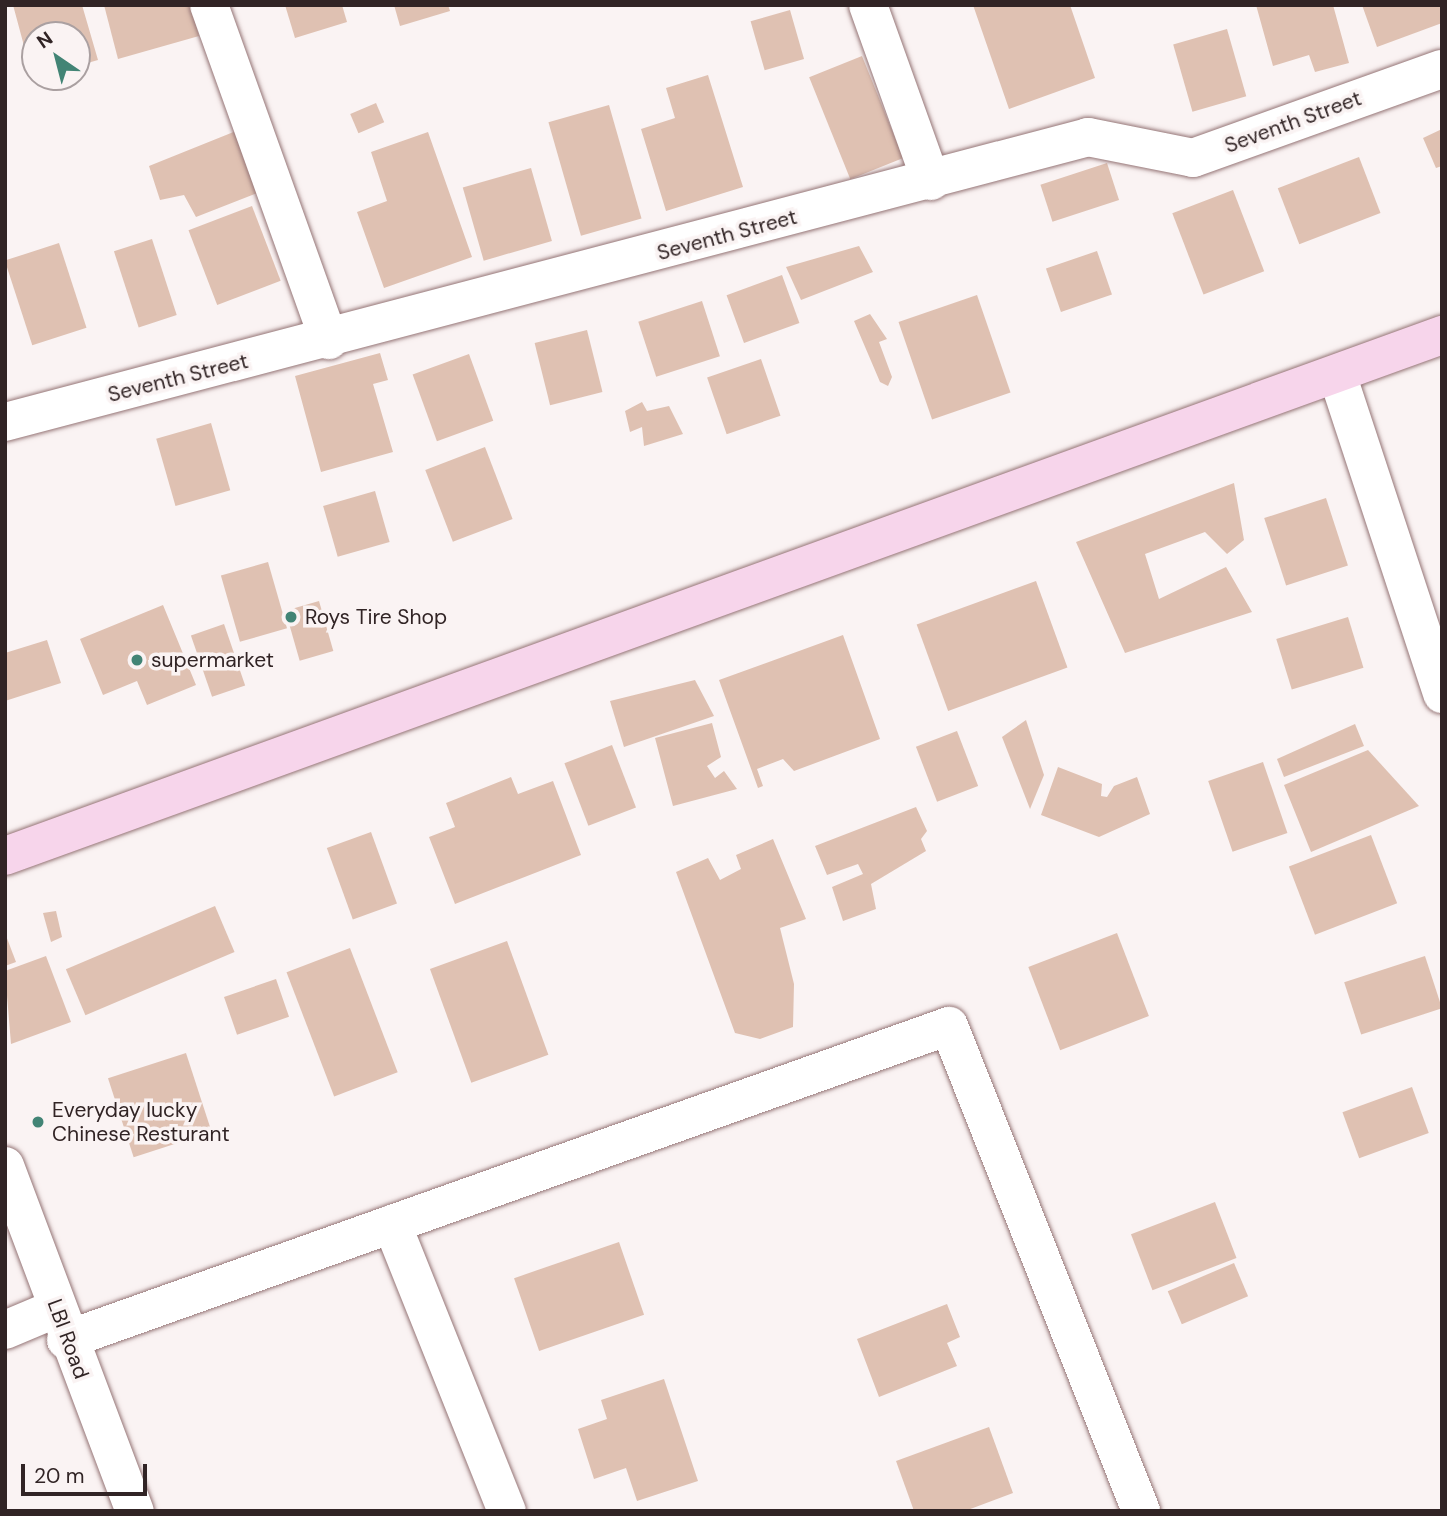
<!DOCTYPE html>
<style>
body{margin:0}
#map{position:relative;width:1447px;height:1516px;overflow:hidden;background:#faf3f3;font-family:"DM Sans",sans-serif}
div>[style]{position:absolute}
.building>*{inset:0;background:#dfc1b2;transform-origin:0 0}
.roads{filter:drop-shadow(0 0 2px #957576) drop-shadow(0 0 2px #957576)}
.street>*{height:38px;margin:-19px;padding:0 19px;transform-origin:19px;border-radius:19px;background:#fff}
.secondary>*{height:38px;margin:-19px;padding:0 19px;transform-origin:19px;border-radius:19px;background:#f7d5eb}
.dots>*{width:19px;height:19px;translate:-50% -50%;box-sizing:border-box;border:4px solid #faf3f3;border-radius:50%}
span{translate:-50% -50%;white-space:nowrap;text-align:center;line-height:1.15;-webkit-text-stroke:7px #faf3f3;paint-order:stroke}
.street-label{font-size:21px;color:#312425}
.poi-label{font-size:21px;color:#312425}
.left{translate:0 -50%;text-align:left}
.frame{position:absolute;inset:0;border:7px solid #312425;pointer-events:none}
.north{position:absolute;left:21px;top:21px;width:70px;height:70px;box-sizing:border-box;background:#faf3f3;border:2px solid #aaa0a1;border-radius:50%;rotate:325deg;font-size:19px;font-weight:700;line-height:28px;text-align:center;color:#312425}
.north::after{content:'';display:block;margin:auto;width:24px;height:32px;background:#428475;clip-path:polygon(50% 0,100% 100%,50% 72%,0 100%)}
.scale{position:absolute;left:21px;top:1464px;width:126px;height:32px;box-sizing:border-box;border:4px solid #312425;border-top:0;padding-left:9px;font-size:21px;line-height:24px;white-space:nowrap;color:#312425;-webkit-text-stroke:5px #faf3f3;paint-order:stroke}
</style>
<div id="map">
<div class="building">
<i style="clip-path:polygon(13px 5px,82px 5px,98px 60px,77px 66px,77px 35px,35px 35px,34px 83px)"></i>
<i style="clip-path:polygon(104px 5px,191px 5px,199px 36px,118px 59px)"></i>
<i style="clip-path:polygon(285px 5px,342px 5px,347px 22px,295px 38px)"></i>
<i style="clip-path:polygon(394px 5px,448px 5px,450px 11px,400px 26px)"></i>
<i style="clip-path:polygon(973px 5px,1070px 5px,1095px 78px,1009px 109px)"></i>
<i style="clip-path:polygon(1256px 5px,1333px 5px,1349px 63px,1315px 72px,1309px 55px,1273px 66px)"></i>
<i style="clip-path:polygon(1362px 5px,1442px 5px,1442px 23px,1377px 47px)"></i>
<i style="left:790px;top:10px;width:51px;height:41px;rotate:74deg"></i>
<i style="left:1227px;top:29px;width:70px;height:56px;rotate:74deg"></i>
<i style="left:862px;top:56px;width:110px;height:57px;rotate:68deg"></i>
<i style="clip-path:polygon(708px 75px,743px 187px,666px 211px,641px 129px,675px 118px,666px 88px)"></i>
<i style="left:376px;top:103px;width:21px;height:28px;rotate:67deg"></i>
<i style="left:609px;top:105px;width:118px;height:63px;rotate:74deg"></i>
<i style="clip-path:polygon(1442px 129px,1442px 166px,1436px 168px,1423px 138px)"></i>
<i style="clip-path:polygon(236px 131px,265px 190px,196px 217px,184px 195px,160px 200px,149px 166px)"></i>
<i style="clip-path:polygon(428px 132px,472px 257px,384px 288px,357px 212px,387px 201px,371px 152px)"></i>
<i style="left:1359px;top:157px;width:60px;height:87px;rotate:69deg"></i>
<i style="left:1107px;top:163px;width:39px;height:70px;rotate:72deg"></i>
<i style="left:531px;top:168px;width:76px;height:71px;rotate:74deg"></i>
<i style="left:1233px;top:190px;width:87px;height:65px;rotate:69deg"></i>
<i style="left:252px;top:206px;width:80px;height:68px;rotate:69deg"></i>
<i style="left:152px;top:239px;width:80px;height:40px;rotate:72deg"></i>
<i style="left:59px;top:243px;width:89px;height:57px;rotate:72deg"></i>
<i style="clip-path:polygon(859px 246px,873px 272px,801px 300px,786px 267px)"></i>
<i style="left:1097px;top:251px;width:46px;height:54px;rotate:71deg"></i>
<i style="left:782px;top:275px;width:51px;height:59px;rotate:70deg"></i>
<i style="left:977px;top:295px;width:103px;height:83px;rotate:71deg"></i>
<i style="left:702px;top:301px;width:58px;height:67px;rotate:72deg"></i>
<i style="clip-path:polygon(870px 314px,887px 339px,879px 342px,892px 377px,888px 386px,880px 382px,854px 321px)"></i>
<i style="left:587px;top:330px;width:64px;height:54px;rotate:76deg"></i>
<i style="clip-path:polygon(380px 353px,388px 380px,373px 384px,393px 452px,321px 472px,295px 376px)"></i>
<i style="left:469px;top:354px;width:71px;height:60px;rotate:70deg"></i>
<i style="left:761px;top:359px;width:60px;height:57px;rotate:71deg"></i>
<i style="clip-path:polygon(642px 402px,647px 411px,669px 406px,683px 434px,644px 446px,642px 427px,630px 432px,625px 411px)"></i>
<i style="left:211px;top:423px;width:70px;height:57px;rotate:74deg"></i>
<i style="left:485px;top:447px;width:77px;height:64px;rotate:69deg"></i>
<i style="clip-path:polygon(1234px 483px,1244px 540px,1227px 554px,1205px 532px,1145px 554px,1159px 599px,1226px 567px,1252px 612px,1125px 653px,1076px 542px)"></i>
<i style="left:375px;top:491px;width:53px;height:54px;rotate:74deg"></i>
<i style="left:1326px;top:498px;width:71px;height:65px;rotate:72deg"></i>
<i style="left:268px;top:562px;width:69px;height:49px;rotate:74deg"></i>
<i style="left:1036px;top:581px;width:92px;height:127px;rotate:70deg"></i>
<i style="left:319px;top:601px;width:52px;height:35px;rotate:74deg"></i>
<i style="clip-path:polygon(163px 605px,196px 685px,147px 705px,137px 681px,103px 695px,80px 639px)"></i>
<i style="left:1348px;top:617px;width:53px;height:75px;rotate:73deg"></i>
<i style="left:224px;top:624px;width:65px;height:35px;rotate:71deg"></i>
<i style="clip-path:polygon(843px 635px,880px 739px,794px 771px,783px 759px,757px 769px,763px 786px,758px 788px,719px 680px)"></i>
<i style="clip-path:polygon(47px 640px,61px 683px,5px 701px,5px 653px)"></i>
<i style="clip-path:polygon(695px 680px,714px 716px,624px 747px,610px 701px)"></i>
<i style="clip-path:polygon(1026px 720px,1044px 775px,1030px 809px,1002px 737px)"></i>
<i style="clip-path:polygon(712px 723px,721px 757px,707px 766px,715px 778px,724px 771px,737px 789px,673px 806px,655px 738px)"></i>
<i style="clip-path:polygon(1355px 724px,1364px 746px,1284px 777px,1277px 759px)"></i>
<i style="left:957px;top:731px;width:59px;height:44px;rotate:69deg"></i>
<i style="left:612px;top:745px;width:67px;height:51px;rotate:69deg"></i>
<i style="clip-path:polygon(1368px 750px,1419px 806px,1311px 852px,1284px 785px)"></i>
<i style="left:1263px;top:762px;width:75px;height:58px;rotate:71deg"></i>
<i style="clip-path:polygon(1058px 767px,1102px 784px,1101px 796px,1107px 797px,1114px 786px,1137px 777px,1150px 814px,1099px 837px,1041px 815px)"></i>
<i style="clip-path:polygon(511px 777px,518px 794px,553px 781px,581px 855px,455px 904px,429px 837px,455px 827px,446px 803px)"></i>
<i style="clip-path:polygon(916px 807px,927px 831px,921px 839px,926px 851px,871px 884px,876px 909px,843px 921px,832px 887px,863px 874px,858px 864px,827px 875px,815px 846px)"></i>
<i style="left:371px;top:832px;width:76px;height:47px;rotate:70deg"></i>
<i style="left:1371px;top:835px;width:73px;height:88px;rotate:69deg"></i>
<i style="clip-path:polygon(773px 839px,806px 919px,780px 928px,794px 984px,793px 1027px,760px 1039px,735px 1033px,676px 872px,708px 858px,720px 880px,741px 869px,736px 855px)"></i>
<i style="left:215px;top:906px;width:50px;height:162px;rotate:67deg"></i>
<i style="clip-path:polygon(56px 911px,62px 937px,51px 942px,43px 913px)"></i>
<i style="clip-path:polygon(5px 933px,16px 962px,5px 966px)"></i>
<i style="left:1117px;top:933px;width:89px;height:95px;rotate:69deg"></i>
<i style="left:507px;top:941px;width:121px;height:82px;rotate:70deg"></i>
<i style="left:350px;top:948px;width:133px;height:68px;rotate:69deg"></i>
<i style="clip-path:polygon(46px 956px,71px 1022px,11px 1044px,5px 971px)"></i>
<i style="left:1425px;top:956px;width:55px;height:85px;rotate:72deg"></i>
<i style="left:276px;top:979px;width:40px;height:55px;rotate:71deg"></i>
<i style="left:186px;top:1053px;width:83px;height:82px;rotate:72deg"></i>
<i style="left:1412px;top:1087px;width:49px;height:74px;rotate:70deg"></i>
<i style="left:1215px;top:1202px;width:60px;height:90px;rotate:69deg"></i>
<i style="left:619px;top:1242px;width:77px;height:111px;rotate:71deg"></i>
<i style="left:1234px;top:1263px;width:36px;height:72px;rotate:67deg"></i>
<i style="clip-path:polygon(947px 1304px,960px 1337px,947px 1343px,957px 1366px,879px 1397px,857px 1339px)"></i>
<i style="clip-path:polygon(664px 1379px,698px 1481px,637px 1501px,626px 1468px,594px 1479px,578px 1429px,607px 1419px,601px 1400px)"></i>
<i style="clip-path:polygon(989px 1427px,1013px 1493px,965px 1511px,914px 1511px,896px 1461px)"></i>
</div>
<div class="roads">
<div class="street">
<i style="left:209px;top:5px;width:356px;rotate:70.3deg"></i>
<i style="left:868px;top:5px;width:187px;rotate:70.3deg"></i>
<i style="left:1337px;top:374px;width:337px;rotate:71.8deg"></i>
<i style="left:5px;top:422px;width:1120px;rotate:-14.74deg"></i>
<i style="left:1088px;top:137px;width:107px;rotate:11.3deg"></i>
<i style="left:1193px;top:158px;width:264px;rotate:-19.7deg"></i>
<i style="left:5px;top:1166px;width:369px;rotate:69.4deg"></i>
<i style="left:392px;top:1224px;width:309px;rotate:68.2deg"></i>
<i style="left:5px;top:1330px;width:56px;rotate:-22.9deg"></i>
<i style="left:66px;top:1340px;width:937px;rotate:-19.58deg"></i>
<i style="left:949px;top:1026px;width:522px;rotate:68.4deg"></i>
</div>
<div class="secondary">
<i style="left:5px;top:856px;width:1529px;rotate:-19.93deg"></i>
</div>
</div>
<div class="dots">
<i style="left:291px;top:617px;background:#428475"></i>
<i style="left:137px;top:660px;background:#428475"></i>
<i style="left:38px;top:1122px;background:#428475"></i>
</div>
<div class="street-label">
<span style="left:1293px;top:122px;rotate:-20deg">Seventh Street</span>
<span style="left:727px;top:235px;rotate:-15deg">Seventh Street</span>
<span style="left:178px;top:378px;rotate:-14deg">Seventh Street</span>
<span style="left:68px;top:1339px;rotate:70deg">LBI Road</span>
</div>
<div class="poi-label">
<span class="left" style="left:305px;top:617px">Roys Tire Shop</span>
<span class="left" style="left:151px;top:660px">supermarket</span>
<span class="left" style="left:52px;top:1122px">Everyday lucky<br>Chinese Resturant</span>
</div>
<div class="frame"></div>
<div class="north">N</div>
<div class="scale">20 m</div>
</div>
